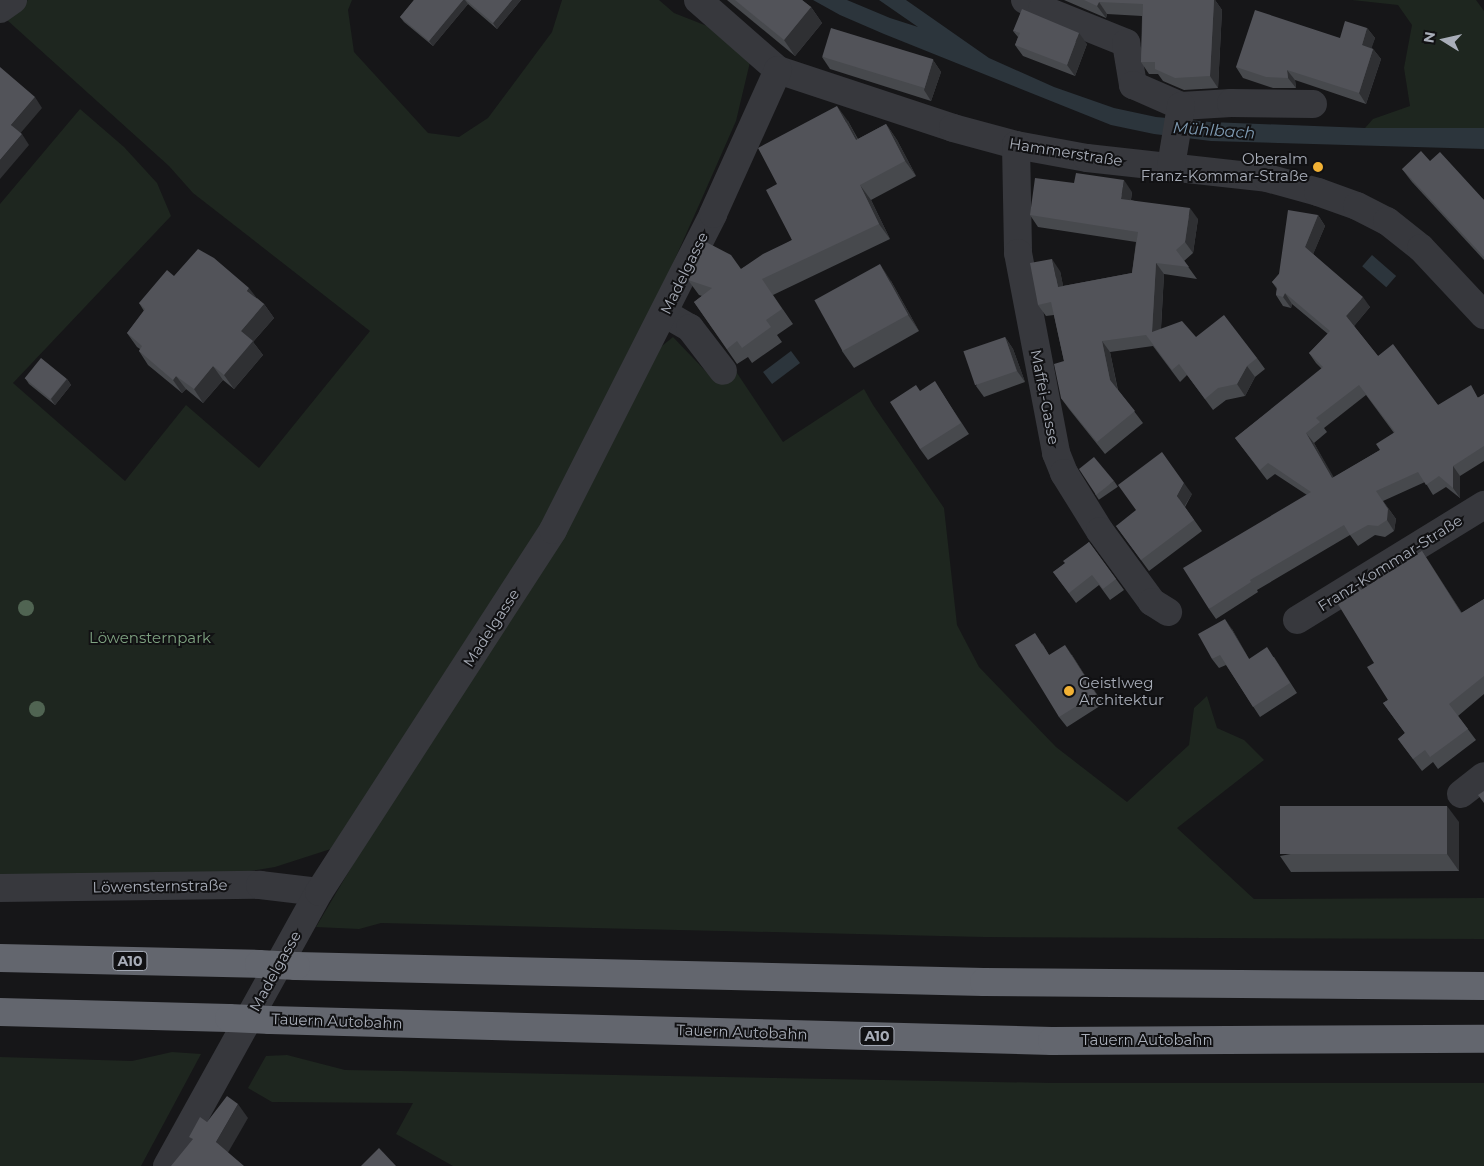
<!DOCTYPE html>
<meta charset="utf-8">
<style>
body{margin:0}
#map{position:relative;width:1484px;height:1166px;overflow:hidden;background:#161618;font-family:Montserrat,sans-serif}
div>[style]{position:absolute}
.green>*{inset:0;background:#1e261f}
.water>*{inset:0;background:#2c353c;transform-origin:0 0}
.minor>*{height:28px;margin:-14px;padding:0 14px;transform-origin:14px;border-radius:14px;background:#37383d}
.highway>*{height:28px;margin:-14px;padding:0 14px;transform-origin:14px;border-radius:14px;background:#63666e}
.highway-bridge>*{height:28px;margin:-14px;padding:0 14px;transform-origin:14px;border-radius:14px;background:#63666e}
.trees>*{width:16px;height:16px;margin:-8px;border-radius:50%;background:#506452}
.wall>*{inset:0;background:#47494d;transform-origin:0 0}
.shaded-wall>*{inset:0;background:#2f3033}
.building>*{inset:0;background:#525359;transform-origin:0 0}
.dots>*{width:14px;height:14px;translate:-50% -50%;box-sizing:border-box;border:2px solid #111113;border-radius:50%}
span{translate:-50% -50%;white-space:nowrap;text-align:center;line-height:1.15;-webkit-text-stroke:4px #111113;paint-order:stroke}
.shield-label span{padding:1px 4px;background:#111113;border:1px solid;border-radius:4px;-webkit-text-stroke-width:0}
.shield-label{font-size:14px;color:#a8adb8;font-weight:700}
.street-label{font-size:15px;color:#a8adb8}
.poi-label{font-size:15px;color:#a8adb8}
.right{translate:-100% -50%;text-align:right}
.left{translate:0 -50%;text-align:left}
.park-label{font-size:15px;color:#7fa381}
.water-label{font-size:16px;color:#7f9bb3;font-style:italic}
.north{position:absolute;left:1419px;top:15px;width:50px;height:50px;-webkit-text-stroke:4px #111113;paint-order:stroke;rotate:280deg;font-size:14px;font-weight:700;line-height:20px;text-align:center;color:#a8adb8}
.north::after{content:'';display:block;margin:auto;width:18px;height:22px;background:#a8adb8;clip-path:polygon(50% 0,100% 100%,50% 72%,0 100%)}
</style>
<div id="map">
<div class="green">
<i style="clip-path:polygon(28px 0,352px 0,348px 10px,354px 52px,428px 133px,459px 137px,488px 118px,552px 32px,562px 0,659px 0,674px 13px,707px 26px,750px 62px,736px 121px,699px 205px,640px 337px,546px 523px,340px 846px,275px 867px,232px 874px,0 877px,0 204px,80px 109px,124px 147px,157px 183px,171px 216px,13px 383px,125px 481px,186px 405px,259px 468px,370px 331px,193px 193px,169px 166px,7px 20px)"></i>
<i style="clip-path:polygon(1352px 0,1476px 0,1484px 11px,1484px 128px,1365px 128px,1373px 119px,1410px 106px,1404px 68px,1412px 25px,1398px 5px)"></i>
<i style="clip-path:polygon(673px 337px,715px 381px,733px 367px,783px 442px,864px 389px,873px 405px,944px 508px,957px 625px,979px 667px,1056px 747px,1127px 802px,1189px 745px,1194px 708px,1207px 696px,1217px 728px,1244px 740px,1264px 760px,1177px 828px,1254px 899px,1484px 898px,1484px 939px,984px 937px,381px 923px,359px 929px,316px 927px,657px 350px)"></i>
<i style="clip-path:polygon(172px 1052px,201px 1054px,141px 1166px,0 1166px,0 1057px,132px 1061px)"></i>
<i style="clip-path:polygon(287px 1055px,345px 1070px,1051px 1083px,1484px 1083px,1484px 1166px,453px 1166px,396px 1134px,413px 1103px,272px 1102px,248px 1088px,266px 1056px)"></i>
</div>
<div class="water">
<i style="clip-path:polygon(813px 0,847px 0,890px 18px,918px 27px,879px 0,906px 0,989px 58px,1054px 87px,1114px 108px,1156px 117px,1210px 122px,1365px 128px,1484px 128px,1484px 149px,1211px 141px,1154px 134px,1111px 125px,884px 34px,840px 15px)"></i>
<i style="left:1372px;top:255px;width:32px;height:15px;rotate:41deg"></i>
<i style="left:791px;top:351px;width:15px;height:35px;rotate:53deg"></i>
</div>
<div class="minor">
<i style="left:698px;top:0;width:106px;rotate:41.2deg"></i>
<i style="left:778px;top:70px;width:184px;rotate:18.3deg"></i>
<i style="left:953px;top:128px;width:65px;rotate:15.1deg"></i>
<i style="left:1016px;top:145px;width:72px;rotate:10.4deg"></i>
<i style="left:1087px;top:158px;width:181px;rotate:6.3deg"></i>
<i style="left:1267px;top:178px;width:53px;rotate:15.4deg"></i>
<i style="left:1318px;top:192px;width:41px;rotate:19.7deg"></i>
<i style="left:1357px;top:206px;width:34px;rotate:27deg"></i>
<i style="left:1387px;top:221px;width:43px;rotate:38.5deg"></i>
<i style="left:1421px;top:248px;width:92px;rotate:46.8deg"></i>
<i style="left:1025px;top:0;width:19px;rotate:28deg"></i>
<i style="left:1042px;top:9px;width:91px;rotate:22deg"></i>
<i style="left:1126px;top:43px;width:43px;rotate:80.5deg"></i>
<i style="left:1133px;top:85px;width:52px;rotate:23.6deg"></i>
<i style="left:1181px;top:106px;width:50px;rotate:-3.4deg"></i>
<i style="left:1231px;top:103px;width:82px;rotate:0.7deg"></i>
<i style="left:0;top:9px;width:16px;rotate:-35deg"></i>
<i style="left:1016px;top:145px;width:108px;rotate:88.9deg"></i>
<i style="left:1018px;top:253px;width:204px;rotate:79.2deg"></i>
<i style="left:1056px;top:453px;width:22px;rotate:68deg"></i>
<i style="left:1064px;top:473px;width:68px;rotate:58.2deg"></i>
<i style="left:1100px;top:531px;width:88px;rotate:53.8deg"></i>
<i style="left:1152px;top:602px;width:19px;rotate:32deg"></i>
<i style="left:1171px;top:166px;width:61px;rotate:-80.5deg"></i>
<i style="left:664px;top:313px;width:30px;rotate:30deg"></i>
<i style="left:690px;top:328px;width:54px;rotate:52.5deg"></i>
<i style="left:1297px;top:620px;width:220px;rotate:-31.6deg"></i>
<i style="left:1461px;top:794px;width:29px;rotate:-38deg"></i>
<i style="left:0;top:888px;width:260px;rotate:-0.7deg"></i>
<i style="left:260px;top:885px;width:59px;rotate:6.8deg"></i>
<i style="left:167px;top:1166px;width:313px;rotate:-61deg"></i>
<i style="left:319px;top:892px;width:431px;rotate:-57.1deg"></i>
<i style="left:553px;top:530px;width:354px;rotate:-63.1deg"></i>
<i style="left:713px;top:214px;width:158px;rotate:-65.7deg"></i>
</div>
<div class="highway">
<i style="left:0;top:958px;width:259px;rotate:1.3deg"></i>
<i style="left:296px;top:966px;width:688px;rotate:1.33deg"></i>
<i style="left:984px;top:982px;width:500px;rotate:0.46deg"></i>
<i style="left:0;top:1012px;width:229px;rotate:1.5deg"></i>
<i style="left:270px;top:1020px;width:782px;rotate:1.54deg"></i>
<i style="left:1052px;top:1041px;width:432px;rotate:-0.3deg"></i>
</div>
<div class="highway-bridge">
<i style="left:259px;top:964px;width:37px;rotate:3deg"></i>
<i style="left:229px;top:1018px;width:41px;rotate:2.8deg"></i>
</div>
<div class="trees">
<i style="left:26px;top:608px"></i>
<i style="left:37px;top:709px"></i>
</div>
<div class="wall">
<i style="clip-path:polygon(414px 0,521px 0,497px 29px,468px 4px,433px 46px,404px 22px,400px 17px)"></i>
<i style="clip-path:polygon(727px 0,802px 0,811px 7px,822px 23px,795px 56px)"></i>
<i style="clip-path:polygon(1064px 0,1215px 0,1222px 10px,1218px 88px,1184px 90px,1163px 81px,1158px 74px,1149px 74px,1141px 62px,1142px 16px,1107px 14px,1106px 18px)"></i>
<i style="clip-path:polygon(1367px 28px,1375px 38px,1371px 48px,1373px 49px,1381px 59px,1366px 104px,1295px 80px,1296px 88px,1273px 88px,1243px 78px,1236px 67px,1340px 38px)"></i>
<i style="clip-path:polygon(1013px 31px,1087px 44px,1075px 76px,1023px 56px,1015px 45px,1018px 37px)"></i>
<i style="clip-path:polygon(822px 57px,933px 60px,941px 72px,931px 101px,830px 69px)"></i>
<i style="clip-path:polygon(848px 121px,858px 139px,886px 124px,897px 140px,916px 176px,871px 200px,890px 239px,773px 295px,793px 324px,777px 335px,782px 342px,752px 363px,748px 357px,737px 364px,694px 302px,702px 296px,699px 295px,688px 280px,741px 269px,792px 240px,777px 184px)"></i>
<i style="clip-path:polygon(1430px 161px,1484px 200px,1484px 260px,1412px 182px,1402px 169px)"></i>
<i style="clip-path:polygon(1132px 192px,1131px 200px,1198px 219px,1193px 253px,1184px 261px,1197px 279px,1164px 274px,1161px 329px,1196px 337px,1257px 358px,1265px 369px,1255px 377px,1245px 396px,1226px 400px,1213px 410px,1187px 375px,1180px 382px,1153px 346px,1110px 352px,1118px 390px,1143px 423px,1105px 454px,1069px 409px,1061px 398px,1064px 361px,1054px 315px,1046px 316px,1038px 305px,1060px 271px,1063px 286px,1132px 273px,1136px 242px,1038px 227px,1030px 215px)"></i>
<i style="clip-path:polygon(evenodd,1318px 215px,1325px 226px,1313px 254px,1370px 307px,1354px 326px,1378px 356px,1438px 405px,1479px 397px,1484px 394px,1484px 461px,1460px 476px,1460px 498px,1446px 487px,1433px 495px,1425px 482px,1383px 501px,1396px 519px,1394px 531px,1385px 537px,1375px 535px,1358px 546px,1350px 535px,1257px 590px,1258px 592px,1216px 619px,1209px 609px,1307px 495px,1275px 474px,1267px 480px,1235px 438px,1322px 369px,1316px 363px,1309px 353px,1328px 334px,1292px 304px,1291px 308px,1283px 306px,1276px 295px,1277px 289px,1272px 282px,1279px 274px,1318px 215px,1366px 395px,1394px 433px,1380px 450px,1333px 478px,1314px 443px,1327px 432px,1324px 428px,1366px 395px)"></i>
<i style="clip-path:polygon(891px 281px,919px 331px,854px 368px,842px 351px)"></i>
<i style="clip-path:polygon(257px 298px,264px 304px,274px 318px,253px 342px,263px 355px,234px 389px,223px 380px,203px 403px,186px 389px,182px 393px,148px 365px,139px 351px,140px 349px,137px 347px,127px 333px,144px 311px,139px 303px)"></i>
<i style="clip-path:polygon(1005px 337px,1013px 349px,1025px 382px,984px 397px,976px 386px)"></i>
<i style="clip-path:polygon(25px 378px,67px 379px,71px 385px,55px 405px,29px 384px)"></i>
<i style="clip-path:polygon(920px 391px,942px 393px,969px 434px,928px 460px,920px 449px)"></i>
<i style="left:1114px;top:481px;width:7px;height:23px;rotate:56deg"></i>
<i style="clip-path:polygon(1192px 494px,1185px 507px,1202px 531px,1149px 571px,1116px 526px)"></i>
<i style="clip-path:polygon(1089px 542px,1124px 590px,1110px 600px,1099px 585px,1076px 603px,1053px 572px,1065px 564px)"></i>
<i style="clip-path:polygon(1422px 551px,1462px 613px,1484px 599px,1484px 694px,1458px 716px,1476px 740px,1438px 769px,1433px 762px,1422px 771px,1398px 739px,1405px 733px,1383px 703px,1388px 700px,1362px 590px)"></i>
<i style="clip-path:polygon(1232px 629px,1249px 659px,1274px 657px,1297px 693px,1260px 717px,1226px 665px,1219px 668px,1212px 659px)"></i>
<i style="clip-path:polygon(1042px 643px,1049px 655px,1072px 655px,1103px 704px,1067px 727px,1059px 717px)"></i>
<i style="clip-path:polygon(1459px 822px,1459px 871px,1291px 872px,1280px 856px)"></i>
</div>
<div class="shaded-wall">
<i style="clip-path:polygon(463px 0,465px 0,468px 4px,433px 46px,429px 41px)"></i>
<i style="clip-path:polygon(512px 0,521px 0,497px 29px,493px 23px)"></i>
<i style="clip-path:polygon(1214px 0,1215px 0,1222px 10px,1218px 88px,1210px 76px)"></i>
<i style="clip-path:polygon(1099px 2px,1107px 14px,1106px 18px,1097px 6px)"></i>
<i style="clip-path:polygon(811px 7px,822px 23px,795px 56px,784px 40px)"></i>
<i style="clip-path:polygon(1367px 28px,1375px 38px,1369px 56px,1362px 45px)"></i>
<i style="clip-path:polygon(1079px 33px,1087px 44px,1075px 76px,1067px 65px)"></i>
<i style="clip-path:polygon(1373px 49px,1381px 59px,1366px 104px,1359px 93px)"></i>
<i style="clip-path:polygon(933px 60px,941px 72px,931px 101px,924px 90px)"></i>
<i style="clip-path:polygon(1287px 70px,1295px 80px,1296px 88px,1288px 78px)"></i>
<i style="clip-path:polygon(35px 97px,42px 108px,18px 136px,11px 125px)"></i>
<i style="clip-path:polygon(837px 106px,848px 121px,866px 156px,856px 140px)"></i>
<i style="clip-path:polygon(886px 124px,897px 140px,916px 176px,905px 161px)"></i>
<i style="clip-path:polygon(22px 134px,29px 145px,0 179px,0 160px)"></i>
<i style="clip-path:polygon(1124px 180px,1132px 192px,1129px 211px,1121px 199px)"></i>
<i style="clip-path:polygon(860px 185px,871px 200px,890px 239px,879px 224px)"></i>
<i style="clip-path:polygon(1190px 208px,1198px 219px,1193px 253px,1185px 242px)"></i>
<i style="clip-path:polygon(1318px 215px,1325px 226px,1312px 257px,1305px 247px)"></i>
<i style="clip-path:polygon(1052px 259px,1060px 271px,1066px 299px,1058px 287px)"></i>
<i style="clip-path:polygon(1156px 263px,1164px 274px,1160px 344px,1152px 332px)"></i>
<i style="clip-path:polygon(880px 264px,891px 281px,919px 331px,908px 315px)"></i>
<i style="clip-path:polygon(249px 288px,259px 301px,247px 291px)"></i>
<i style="clip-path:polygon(1285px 293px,1292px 304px,1291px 308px,1283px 297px)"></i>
<i style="clip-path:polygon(1363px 297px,1370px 307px,1354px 326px,1346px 316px)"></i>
<i style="clip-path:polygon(264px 304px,274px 318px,253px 342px,263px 355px,234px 389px,224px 375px,241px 331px)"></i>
<i style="clip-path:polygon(1005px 337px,1013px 349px,1025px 382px,1017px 371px)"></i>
<i style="clip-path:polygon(1102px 341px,1110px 352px,1118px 392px,1110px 380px)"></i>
<i style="clip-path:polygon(213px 366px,223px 380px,203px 403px,194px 389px)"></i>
<i style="clip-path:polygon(1247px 366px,1255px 377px,1245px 396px,1237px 384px)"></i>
<i style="clip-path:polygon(176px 376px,186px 389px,182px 393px,173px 380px)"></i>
<i style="clip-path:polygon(67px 379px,71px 385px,55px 405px,51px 399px)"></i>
<i style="clip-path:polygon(1306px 433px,1314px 443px,1340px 488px,1332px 478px)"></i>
<i style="clip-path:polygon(1453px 466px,1460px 476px,1460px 498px,1453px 488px)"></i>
<i style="clip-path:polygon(1184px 483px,1192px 494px,1184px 507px,1177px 496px)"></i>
<i style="clip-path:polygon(1383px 501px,1396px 519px,1394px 531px,1387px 520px)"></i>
<i style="clip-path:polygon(1422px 551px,1430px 563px,1469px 625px,1461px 613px)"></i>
<i style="clip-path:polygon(1225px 619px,1232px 629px,1255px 669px)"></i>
<i style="clip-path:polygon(1065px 645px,1072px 655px,1103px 704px,1096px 694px)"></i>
<i style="clip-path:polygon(1447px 806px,1459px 822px,1459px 871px,1447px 854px)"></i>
<i style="clip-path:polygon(238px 1104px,248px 1118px,226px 1156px,216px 1142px)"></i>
</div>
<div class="building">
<i style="clip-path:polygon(414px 0,463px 0,429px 41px,400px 17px)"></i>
<i style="clip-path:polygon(466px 0,512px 0,493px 23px)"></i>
<i style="clip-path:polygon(735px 0,802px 0,811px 7px,784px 40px)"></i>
<i style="clip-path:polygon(1084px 0,1214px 0,1210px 76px,1175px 78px,1155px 69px,1155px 62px,1141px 62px,1143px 4px,1099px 2px,1097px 6px)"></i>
<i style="clip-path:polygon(1022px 9px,1079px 33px,1067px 65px,1015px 45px,1020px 33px,1013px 31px)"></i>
<i style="clip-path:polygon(1255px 10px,1340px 38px,1345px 21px,1367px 28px,1362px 45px,1373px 49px,1359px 93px,1287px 70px,1288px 78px,1266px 77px,1236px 67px)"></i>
<i style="left:831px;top:28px;width:107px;height:30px;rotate:17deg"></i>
<i style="clip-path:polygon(0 67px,35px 97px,11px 125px,22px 134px,0 160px)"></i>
<i style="clip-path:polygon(837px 106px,856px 140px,886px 124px,905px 161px,860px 185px,879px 224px,762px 279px,782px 309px,766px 320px,771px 327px,742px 348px,737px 341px,727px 349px,694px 302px,712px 288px,688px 280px,706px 242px,731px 255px,741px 269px,763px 254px,792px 240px,766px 190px,777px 184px,758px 148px)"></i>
<i style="clip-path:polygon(1421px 151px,1430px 161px,1440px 152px,1484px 200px,1484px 257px,1402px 169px)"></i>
<i style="clip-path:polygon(1076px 173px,1124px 180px,1121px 199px,1190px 208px,1185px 242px,1176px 250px,1189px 267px,1156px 263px,1152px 332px,1182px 321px,1196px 337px,1224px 315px,1257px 358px,1247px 366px,1237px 384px,1218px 388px,1205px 399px,1179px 364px,1172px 370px,1146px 335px,1102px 341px,1110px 380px,1135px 411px,1097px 442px,1061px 398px,1054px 364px,1064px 361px,1051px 302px,1038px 305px,1030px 263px,1052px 259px,1058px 287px,1132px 273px,1138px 232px,1030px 215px,1035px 178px,1074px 183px)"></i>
<i style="clip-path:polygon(evenodd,1288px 210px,1318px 215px,1305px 247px,1363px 297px,1346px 316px,1378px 356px,1393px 344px,1438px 405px,1471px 385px,1478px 398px,1484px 394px,1484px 446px,1453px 466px,1453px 488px,1439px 476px,1426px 485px,1418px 472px,1376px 491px,1388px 509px,1387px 520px,1378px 526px,1368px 525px,1350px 535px,1344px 525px,1250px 580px,1251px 582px,1209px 609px,1183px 568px,1311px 492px,1268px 463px,1260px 470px,1235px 438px,1323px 367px,1309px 353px,1330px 331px,1285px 293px,1283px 297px,1276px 295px,1277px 287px,1272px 282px,1279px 274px,1288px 210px,1359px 385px,1395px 432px,1376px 444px,1380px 450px,1332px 478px,1306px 433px,1320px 422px,1316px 418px,1359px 385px)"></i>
<i style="clip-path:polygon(198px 249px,214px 258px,249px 288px,247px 291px,264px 304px,241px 331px,253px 341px,224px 375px,213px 366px,194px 389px,176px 376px,173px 380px,139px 351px,142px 346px,127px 333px,145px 309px,139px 303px,167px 270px,174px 276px)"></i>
<i style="left:880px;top:264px;width:58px;height:75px;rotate:61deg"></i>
<i style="left:1005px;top:337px;width:36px;height:44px;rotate:71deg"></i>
<i style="left:41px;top:358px;width:33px;height:26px;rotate:39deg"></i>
<i style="clip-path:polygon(935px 381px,961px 423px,920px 449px,890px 402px,916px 385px,920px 391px)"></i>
<i style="clip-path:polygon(1162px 452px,1184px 483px,1177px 496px,1194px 520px,1141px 560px,1116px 526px,1136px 510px,1118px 485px)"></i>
<i style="clip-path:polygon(1094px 457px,1114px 481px,1096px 495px,1079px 469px)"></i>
<i style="clip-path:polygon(1089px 542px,1116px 579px,1103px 589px,1092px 575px,1069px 593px,1053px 572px,1065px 563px,1063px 561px)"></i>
<i style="clip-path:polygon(1422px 551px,1461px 613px,1484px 599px,1484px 676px,1449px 704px,1468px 729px,1430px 757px,1425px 750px,1413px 759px,1398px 739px,1405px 733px,1383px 703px,1388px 700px,1367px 667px,1374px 663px,1336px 601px,1359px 587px,1361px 590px)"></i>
<i style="clip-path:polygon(1225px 619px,1249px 659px,1267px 647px,1290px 683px,1253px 707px,1220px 655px,1212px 659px,1198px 634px)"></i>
<i style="clip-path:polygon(1035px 633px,1049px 655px,1065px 645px,1096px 694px,1059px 717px,1015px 645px)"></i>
<i style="clip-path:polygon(1484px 791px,1484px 803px,1478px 795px)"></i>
<i style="left:1447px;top:806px;width:48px;height:167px;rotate:90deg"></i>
<i style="clip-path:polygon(227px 1096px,238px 1104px,216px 1142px,244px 1166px,171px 1166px,193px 1139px,189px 1137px,200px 1117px,207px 1122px)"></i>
<i style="clip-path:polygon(379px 1148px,396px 1166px,361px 1166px)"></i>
</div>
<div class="dots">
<i style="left:1318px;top:167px;background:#f2b134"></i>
<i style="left:1069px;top:691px;background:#f2b134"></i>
</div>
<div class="shield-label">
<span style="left:130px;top:961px">A10</span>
<span style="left:877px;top:1036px">A10</span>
</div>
<div class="street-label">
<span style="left:1066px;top:152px;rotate:9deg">Hammerstraße</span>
<span style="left:684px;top:273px;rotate:-64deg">Madelgasse</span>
<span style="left:1045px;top:397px;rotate:79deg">Maffei-Gasse</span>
<span style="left:1390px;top:563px;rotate:-32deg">Franz-Kommar-Straße</span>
<span style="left:491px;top:628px;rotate:-57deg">Madelgasse</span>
<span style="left:160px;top:886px;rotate:-1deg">Löwensternstraße</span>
<span style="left:275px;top:971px;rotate:-61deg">Madelgasse</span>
<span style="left:337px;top:1021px;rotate:2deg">Tauern Autobahn</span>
<span style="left:742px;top:1032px;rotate:2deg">Tauern Autobahn</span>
<span style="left:1147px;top:1040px">Tauern Autobahn</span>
</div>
<div class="poi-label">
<span class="right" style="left:1308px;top:167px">Oberalm<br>Franz-Kommar-Straße</span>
<span class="left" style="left:1079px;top:691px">Geistlweg<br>Architektur</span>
</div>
<div class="park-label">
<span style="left:150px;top:638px">Löwensternpark</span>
</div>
<div class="water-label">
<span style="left:1214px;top:131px;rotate:4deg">Mühlbach</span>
</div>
<div class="north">N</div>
</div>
